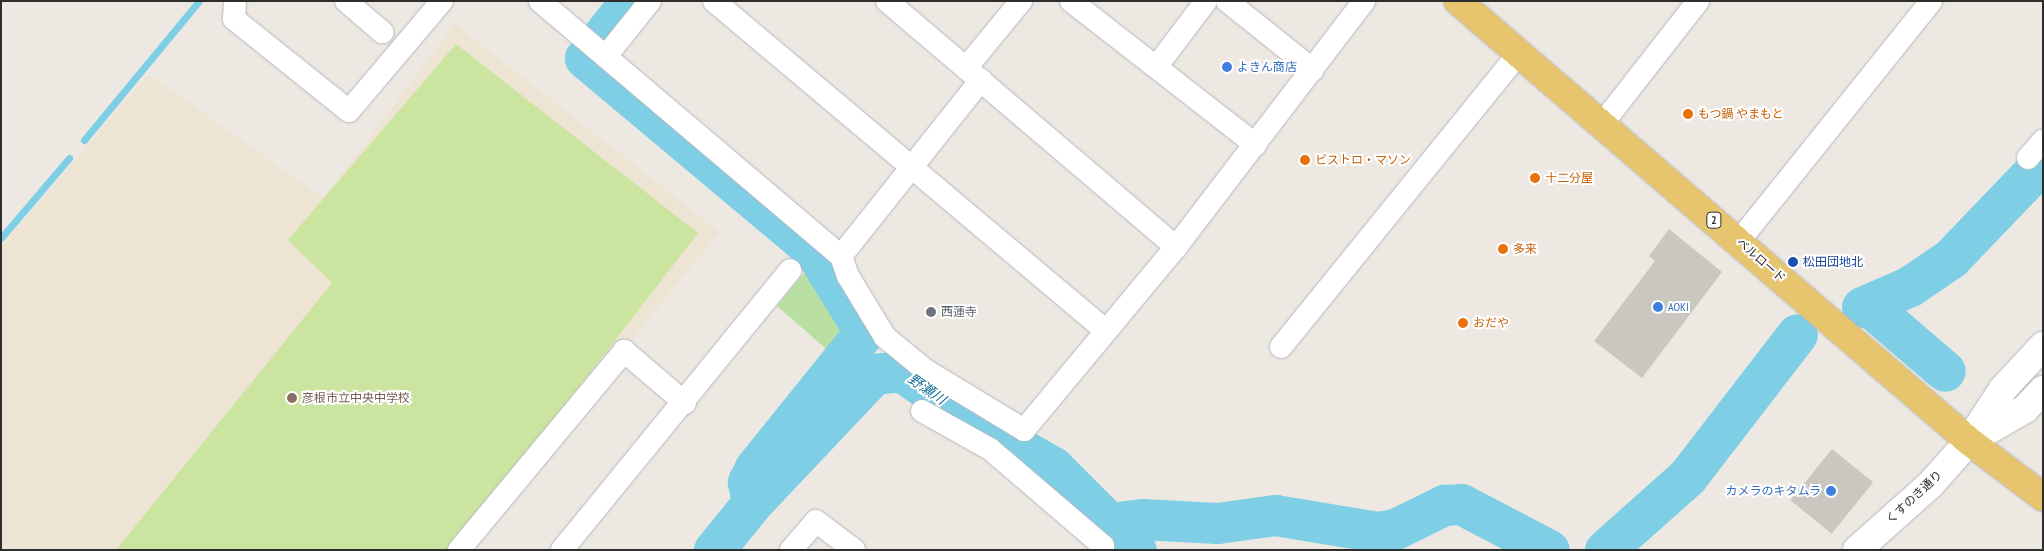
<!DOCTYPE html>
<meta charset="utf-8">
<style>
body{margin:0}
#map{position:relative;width:2044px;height:551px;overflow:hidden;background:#eee8e2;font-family:"PT Sans Narrow","Noto Sans JP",sans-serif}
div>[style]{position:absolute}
.education>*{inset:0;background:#ede4d3}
.green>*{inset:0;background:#badfa3}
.pitch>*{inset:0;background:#cbe5a0}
.stream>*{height:7px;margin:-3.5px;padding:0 3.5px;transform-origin:3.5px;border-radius:3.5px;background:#7ecfe6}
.river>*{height:41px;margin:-20.5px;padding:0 20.5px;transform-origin:20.5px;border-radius:20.5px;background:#7ecfe6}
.building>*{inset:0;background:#cac6c0;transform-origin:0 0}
.roads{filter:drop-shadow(0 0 1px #b5b8c0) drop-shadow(0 0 1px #b5b8c0)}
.street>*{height:22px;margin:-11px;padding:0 11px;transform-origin:11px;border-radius:11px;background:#fff}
.secondary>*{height:28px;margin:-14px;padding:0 14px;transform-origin:14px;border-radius:14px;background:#fff}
.primary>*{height:28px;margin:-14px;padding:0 14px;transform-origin:14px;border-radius:14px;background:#e6c56e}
.dots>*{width:14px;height:14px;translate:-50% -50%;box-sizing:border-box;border:2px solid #fff;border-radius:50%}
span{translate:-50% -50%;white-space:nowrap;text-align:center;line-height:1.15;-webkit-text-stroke:4px #fff;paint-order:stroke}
.shield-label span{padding:1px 4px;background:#fff;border:1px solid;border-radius:4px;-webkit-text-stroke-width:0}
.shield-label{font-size:11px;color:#2e2e2e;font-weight:700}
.shop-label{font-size:12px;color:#366cbe}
.left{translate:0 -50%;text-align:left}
.right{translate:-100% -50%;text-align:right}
.food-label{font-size:12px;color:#c56008}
.street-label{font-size:12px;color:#2e2e2e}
.transit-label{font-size:12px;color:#164399}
.worship-label{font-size:12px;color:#5b616d}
.education-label{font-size:12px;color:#785e54}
.water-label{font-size:14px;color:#197196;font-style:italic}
.frame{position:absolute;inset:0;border:2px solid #2e2e2e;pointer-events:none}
</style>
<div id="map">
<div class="education">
<i style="clip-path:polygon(455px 24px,720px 232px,457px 550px,1px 550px,1px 247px,149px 74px,323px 198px)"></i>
</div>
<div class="green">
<i style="clip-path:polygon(809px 267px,846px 328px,845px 341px,833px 355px,777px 306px)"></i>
</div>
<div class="pitch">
<i style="clip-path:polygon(456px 44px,698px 233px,453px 550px,116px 550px,332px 283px,288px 240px)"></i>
</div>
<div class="stream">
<i style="left:84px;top:140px;width:180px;rotate:-50.4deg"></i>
<i style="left:1px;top:238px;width:105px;rotate:-49.6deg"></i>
</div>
<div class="river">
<i style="left:601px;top:38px;width:47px;rotate:-51.9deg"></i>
<i style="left:590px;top:53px;width:7px;rotate:135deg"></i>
<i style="left:585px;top:58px;width:299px;rotate:40deg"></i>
<i style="left:814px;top:250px;width:92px;rotate:58.4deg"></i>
<i style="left:862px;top:328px;width:8px;rotate:97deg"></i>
<i style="left:861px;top:336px;width:169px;rotate:128.8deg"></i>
<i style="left:755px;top:468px;width:16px;rotate:117deg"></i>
<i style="left:748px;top:482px;width:21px;rotate:79deg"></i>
<i style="left:1868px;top:305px;width:101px;rotate:40.6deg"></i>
<i style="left:1862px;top:307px;width:52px;rotate:-23.6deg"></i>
<i style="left:1910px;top:286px;width:50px;rotate:-34.3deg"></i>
<i style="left:1951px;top:258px;width:133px;rotate:-46.2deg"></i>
<i style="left:1109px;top:523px;width:33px;rotate:-7deg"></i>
<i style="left:1142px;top:519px;width:75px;rotate:3.1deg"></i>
<i style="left:1217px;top:523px;width:59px;rotate:-7.9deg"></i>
<i style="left:1275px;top:515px;width:104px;rotate:9.4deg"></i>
<i style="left:1378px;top:532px;width:17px;rotate:-10deg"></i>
<i style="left:1395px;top:529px;width:55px;rotate:-26.1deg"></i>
<i style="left:1444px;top:505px;width:17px;rotate:-3deg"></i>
<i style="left:1461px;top:504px;width:99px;rotate:27.6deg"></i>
<i style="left:714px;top:550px;width:60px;rotate:-51deg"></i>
<i style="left:752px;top:503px;width:178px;rotate:-46.6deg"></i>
<i style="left:874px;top:374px;width:27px;rotate:-6deg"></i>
<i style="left:901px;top:371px;width:89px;rotate:34.9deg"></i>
<i style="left:974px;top:422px;width:91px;rotate:29.7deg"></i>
<i style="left:1053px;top:467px;width:117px;rotate:45deg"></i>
<i style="left:1605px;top:550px;width:110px;rotate:-41.7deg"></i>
<i style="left:1687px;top:477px;width:180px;rotate:-52.4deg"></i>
</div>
<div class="building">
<i style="clip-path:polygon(1669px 229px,1722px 272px,1642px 378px,1594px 341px,1655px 261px,1649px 256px)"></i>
<i style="left:1832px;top:449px;width:53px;height:66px;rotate:39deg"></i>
</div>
<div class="roads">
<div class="street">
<i style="left:235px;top:1px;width:18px;rotate:93deg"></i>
<i style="left:234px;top:19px;width:147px;rotate:38.7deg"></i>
<i style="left:349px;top:111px;width:144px;rotate:-49.8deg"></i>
<i style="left:346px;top:1px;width:48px;rotate:40.7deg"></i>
<i style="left:540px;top:1px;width:394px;rotate:40.3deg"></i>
<i style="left:841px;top:256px;width:21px;rotate:71deg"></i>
<i style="left:848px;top:276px;width:71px;rotate:58.8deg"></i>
<i style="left:885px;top:337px;width:52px;rotate:39.5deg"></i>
<i style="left:925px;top:370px;width:116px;rotate:31.2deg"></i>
<i style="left:1024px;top:430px;width:238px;rotate:-50.3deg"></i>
<i style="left:1176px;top:247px;width:310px;rotate:-52.6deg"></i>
<i style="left:714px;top:1px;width:511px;rotate:40.08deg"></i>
<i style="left:887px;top:1px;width:380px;rotate:40.4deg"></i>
<i style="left:1071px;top:1px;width:234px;rotate:37.9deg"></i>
<i style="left:1227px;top:1px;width:110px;rotate:38.7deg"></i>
<i style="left:606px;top:56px;width:70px;rotate:-51.3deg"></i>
<i style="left:1157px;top:66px;width:81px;rotate:-53deg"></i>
<i style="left:966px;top:68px;width:87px;rotate:-50.6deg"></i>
<i style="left:1602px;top:124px;width:156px;rotate:-52deg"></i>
<i style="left:2028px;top:158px;width:23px;rotate:-49deg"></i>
<i style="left:1739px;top:241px;width:307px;rotate:-51.3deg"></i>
<i style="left:841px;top:256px;width:225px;rotate:-51.5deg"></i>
<i style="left:1281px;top:347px;width:378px;rotate:-51deg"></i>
<i style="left:922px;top:411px;width:78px;rotate:29.2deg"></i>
<i style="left:990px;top:449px;width:149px;rotate:40.6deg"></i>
<i style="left:1103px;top:546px;width:4px;rotate:104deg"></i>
<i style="left:459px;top:550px;width:259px;rotate:-50.3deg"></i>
<i style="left:624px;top:351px;width:80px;rotate:40.4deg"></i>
<i style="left:562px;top:550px;width:361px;rotate:-50.8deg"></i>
<i style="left:791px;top:550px;width:38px;rotate:-49deg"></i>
<i style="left:816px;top:521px;width:48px;rotate:37.3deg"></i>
</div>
<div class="secondary">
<i style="left:1975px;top:438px;width:58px;rotate:-30.1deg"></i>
<i style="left:2025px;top:409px;width:26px;rotate:-47deg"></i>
<i style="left:1857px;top:550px;width:98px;rotate:-41.7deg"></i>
<i style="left:1930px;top:485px;width:59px;rotate:-48.4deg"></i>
<i style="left:1969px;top:441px;width:62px;rotate:-56.8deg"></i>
<i style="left:2003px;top:389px;width:59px;rotate:-47.1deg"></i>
</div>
<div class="primary">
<i style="left:1458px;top:1px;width:674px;rotate:40.73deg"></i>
<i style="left:1969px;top:441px;width:93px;rotate:37.1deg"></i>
</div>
</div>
<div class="dots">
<i style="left:1227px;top:67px;background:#3f7fe0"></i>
<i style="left:1688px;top:114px;background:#e8710a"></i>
<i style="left:1305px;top:160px;background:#e8710a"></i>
<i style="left:1535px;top:178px;background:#e8710a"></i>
<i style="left:1503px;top:249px;background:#e8710a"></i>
<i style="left:1793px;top:262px;background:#1a4fb4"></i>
<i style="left:1658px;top:307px;background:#3f7fe0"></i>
<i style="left:931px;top:312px;background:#6b7280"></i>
<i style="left:1463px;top:323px;background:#e8710a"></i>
<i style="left:292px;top:398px;background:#8d6e63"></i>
<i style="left:1831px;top:491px;background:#3f7fe0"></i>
</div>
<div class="shield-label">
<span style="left:1714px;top:220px">2</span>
</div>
<div class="shop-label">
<span class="left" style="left:1237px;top:67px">よきん商店</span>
<span class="left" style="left:1668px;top:307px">AOKI</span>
<span class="right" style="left:1821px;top:491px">カメラのキタムラ</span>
</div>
<div class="food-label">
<span class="left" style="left:1698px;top:114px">もつ鍋 やまもと</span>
<span class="left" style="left:1315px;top:160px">ビストロ・マソン</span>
<span class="left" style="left:1545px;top:178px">十二分屋</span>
<span class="left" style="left:1513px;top:249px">多来</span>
<span class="left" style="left:1473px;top:323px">おだや</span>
</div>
<div class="street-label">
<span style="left:1761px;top:260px;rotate:41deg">ベルロード</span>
<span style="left:1914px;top:497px;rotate:-43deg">くすのき通り</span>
</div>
<div class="transit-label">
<span class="left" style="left:1803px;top:262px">松田団地北</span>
</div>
<div class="worship-label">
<span class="left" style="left:941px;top:312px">西蓮寺</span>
</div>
<div class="education-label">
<span class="left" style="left:302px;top:398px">彦根市立中央中学校</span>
</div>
<div class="water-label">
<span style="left:927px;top:389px;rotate:35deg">野瀬川</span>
</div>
<div class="frame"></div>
</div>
